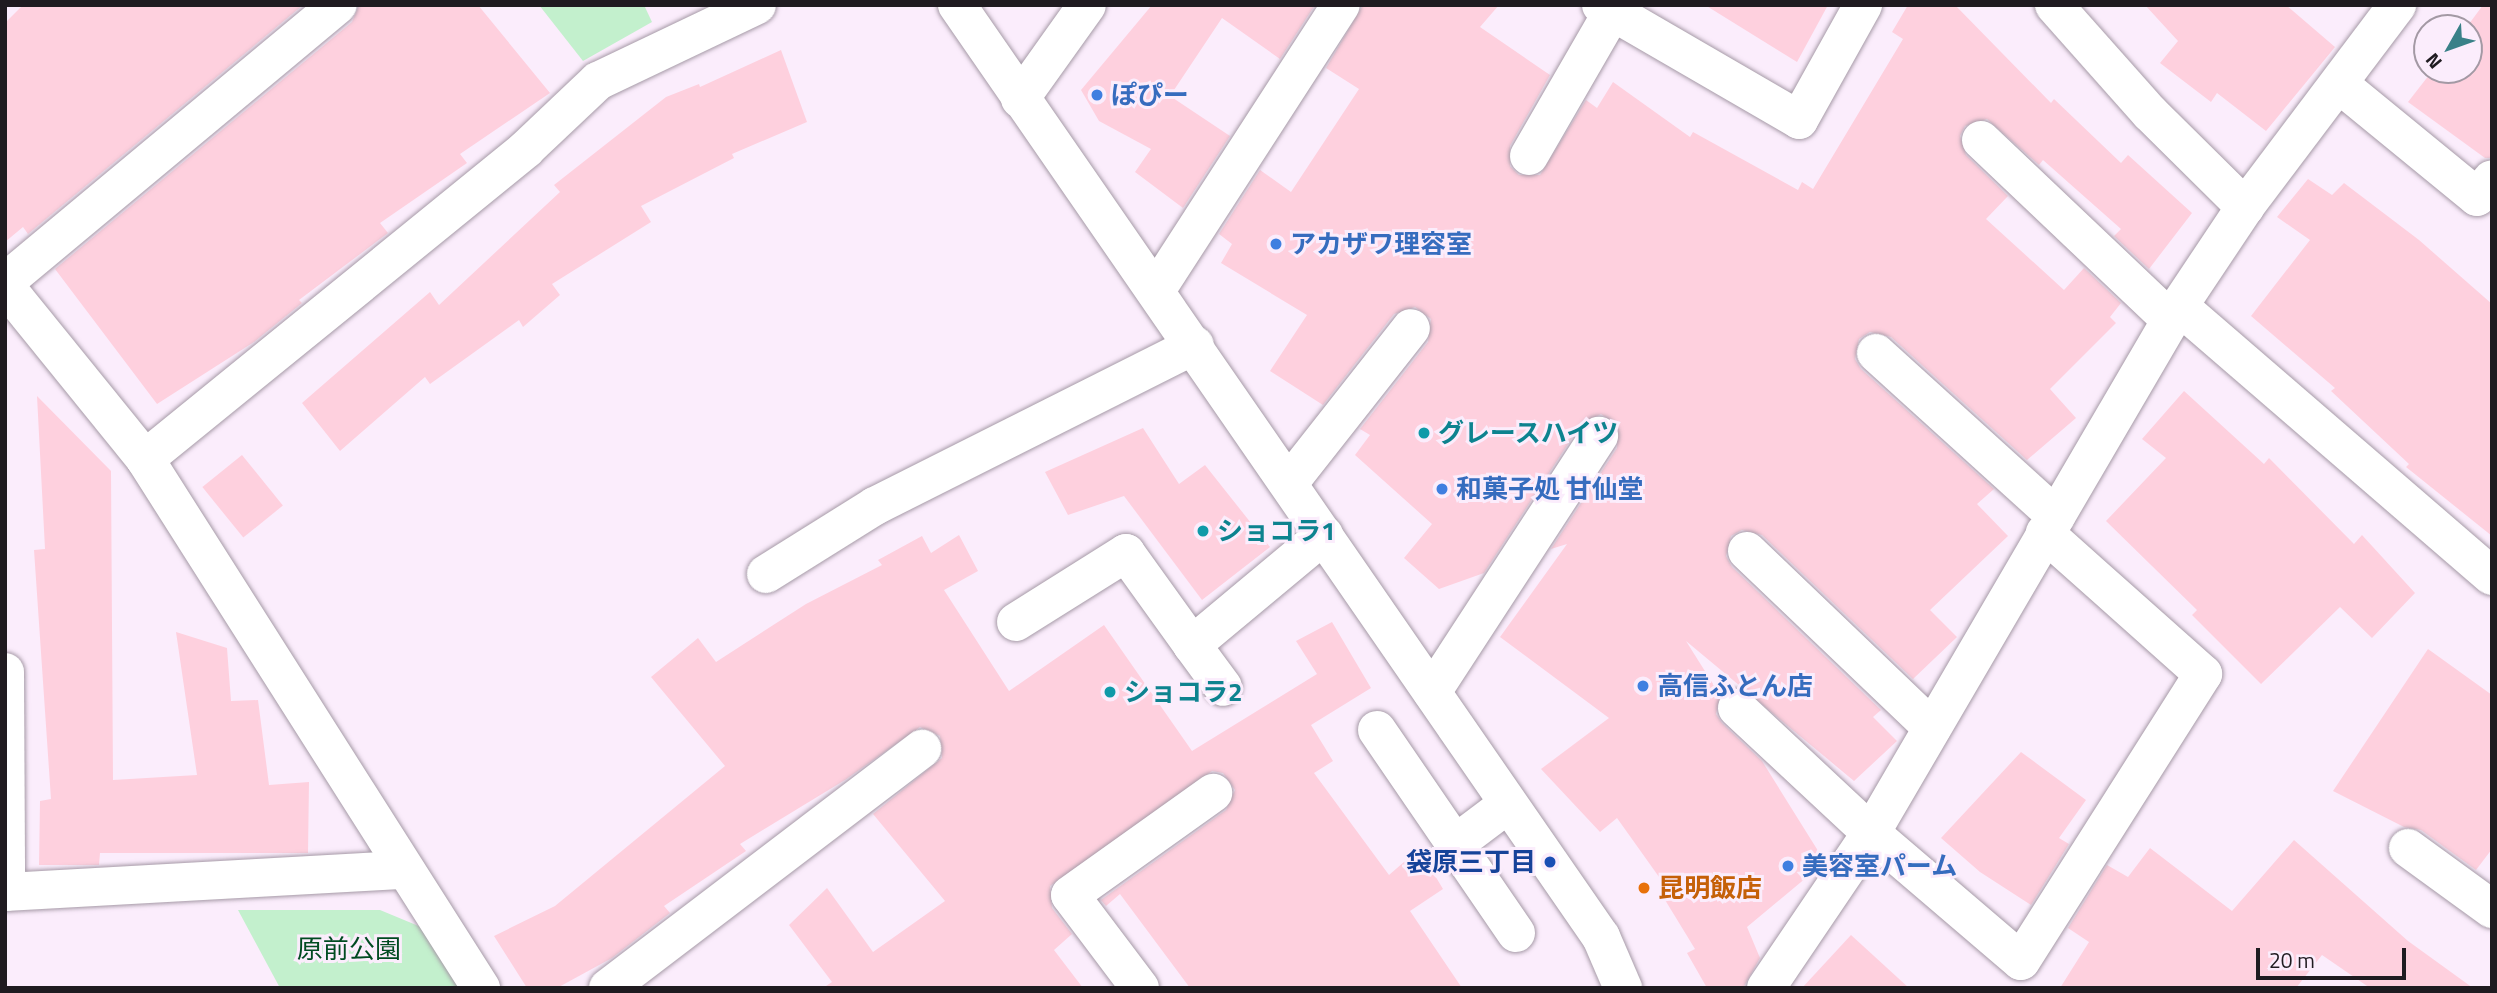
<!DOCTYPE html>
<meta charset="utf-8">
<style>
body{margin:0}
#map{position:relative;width:2497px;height:993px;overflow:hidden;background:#fbedfc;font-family:"Titillium Web","Noto Sans JP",sans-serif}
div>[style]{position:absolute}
.green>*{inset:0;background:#c3f0cd}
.building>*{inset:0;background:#fed0de;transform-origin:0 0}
.roads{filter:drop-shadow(0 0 2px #a69aa7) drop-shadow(0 0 2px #a69aa7)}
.minor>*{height:38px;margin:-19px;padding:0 19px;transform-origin:19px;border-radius:19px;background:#fff}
.dots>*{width:19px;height:19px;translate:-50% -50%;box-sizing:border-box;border:4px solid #fbedfc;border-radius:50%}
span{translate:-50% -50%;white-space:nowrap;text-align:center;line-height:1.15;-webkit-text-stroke:6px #fbedfc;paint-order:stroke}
.shop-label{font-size:26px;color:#366cbe;font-weight:700}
.left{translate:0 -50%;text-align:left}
.culture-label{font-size:26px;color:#0d838f;font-weight:700}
.transit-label{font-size:26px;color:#164399;font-weight:700}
.right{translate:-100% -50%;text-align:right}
.food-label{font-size:26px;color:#c56008;font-weight:700}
.park-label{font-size:26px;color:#004b21}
.frame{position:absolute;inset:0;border:7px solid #1f1b20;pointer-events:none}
.north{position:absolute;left:2413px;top:14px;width:70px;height:70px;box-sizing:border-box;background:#fbedfc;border:2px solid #a399a4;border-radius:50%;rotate:230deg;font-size:19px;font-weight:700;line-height:28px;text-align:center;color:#1f1b20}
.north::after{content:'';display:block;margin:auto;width:24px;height:32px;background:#398188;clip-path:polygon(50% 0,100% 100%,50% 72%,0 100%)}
.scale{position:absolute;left:2256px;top:948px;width:150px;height:32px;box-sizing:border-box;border:4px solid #1f1b20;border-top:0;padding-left:9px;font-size:21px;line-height:24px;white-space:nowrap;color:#1f1b20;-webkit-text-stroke:5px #fbedfc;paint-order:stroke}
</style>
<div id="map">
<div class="green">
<i style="clip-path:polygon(539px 5px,644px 5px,652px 22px,583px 61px)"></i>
<i style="clip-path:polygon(238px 910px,380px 910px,421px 927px,461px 988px,280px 988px)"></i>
</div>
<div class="building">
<i style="clip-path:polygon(23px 5px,303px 5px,28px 234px,23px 227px,5px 242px,5px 23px)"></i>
<i style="clip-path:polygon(359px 5px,478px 5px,550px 93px,460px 154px,467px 163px,380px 223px,388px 233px,299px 300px,302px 303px,254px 342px,157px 404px,55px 269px,352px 22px)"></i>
<i style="clip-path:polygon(1152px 5px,1315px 5px,1280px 59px,1222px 18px,1170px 96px,1230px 136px,1183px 208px,1135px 172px,1151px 149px,1099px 121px,1081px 90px)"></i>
<i style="clip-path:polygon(1363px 5px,1499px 5px,1480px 27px,1550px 75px,1510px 146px,1510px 166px,1519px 175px,1540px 175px,1586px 100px,1597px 108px,1613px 82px,1690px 137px,1693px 132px,1798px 190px,1802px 182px,1813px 189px,1903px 39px,1892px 32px,1908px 5px,1955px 5px,2051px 103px,2054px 99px,2121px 163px,2128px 155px,2192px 213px,2149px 269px,2114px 236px,2121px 229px,2043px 160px,2039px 165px,1987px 119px,1965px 126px,1960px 136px,1966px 155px,2008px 196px,1986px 219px,2064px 290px,2084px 268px,2121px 303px,2110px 317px,2116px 323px,2050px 389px,2076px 418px,2027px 460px,1891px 337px,1870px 332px,1859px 339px,1855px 359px,1861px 369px,1994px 489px,1977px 504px,2008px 536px,1930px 610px,1957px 637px,1913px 679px,1762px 535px,1742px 530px,1731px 536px,1726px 556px,1732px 567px,1881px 710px,1873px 717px,1897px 741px,1854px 781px,1686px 641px,1720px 695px,1716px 714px,1722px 723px,1762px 761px,1825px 862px,1747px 927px,1760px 958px,1743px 988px,1707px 988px,1687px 953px,1695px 949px,1662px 895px,1669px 891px,1617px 818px,1600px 832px,1541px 769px,1609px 718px,1500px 637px,1567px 544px,1551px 549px,1617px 448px,1618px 426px,1601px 414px,1581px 424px,1484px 573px,1439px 589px,1404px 558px,1432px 524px,1355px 455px,1370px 435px,1360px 429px,1428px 342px,1431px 319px,1415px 307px,1394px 314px,1323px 405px,1270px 371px,1307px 315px,1221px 263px,1232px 244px,1219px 234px,1260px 170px,1291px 192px,1359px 89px,1326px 68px)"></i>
<i style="clip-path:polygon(1705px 5px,1828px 5px,1797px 62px)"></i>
<i style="clip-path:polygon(2145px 5px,2286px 5px,2335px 47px,2266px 131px,2217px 93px,2211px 102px,2160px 63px,2178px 41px)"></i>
<i style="clip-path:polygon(2483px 5px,2492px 5px,2492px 158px,2485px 158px,2408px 102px,2433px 70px,2469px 70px,2466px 28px)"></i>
<i style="clip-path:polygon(781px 50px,807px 122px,732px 154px,734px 158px,641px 206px,651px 222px,552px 284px,560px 295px,523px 327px,519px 320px,430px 384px,425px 377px,340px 451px,302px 403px,430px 292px,439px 305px,560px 192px,554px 185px,666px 97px,699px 84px,700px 87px)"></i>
<i style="clip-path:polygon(2308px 179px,2332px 195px,2344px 183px,2419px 240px,2492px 304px,2492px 536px,2406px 467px,2409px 464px,2331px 391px,2335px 388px,2251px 316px,2310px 240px,2277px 217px)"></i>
<i style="clip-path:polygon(2184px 391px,2264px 464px,2269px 458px,2354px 544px,2362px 535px,2415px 593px,2372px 638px,2340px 607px,2261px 684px,2192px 615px,2197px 610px,2106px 521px,2166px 458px,2142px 439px)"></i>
<i style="clip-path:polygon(37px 396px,111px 471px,113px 780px,197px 775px,176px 632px,227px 648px,231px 701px,258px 700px,269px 785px,309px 782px,308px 853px,100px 853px,99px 865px,39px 865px,40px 801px,51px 799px,34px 550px,45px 549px)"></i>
<i style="clip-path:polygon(1143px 428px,1179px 484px,1205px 465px,1270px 547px,1202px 600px,1124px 496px,1068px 515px,1045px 472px)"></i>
<i style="left:242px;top:455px;width:65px;height:51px;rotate:51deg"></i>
<i style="clip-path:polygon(959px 535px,978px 571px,944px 590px,1009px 691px,1104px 625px,1192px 751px,1317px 674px,1296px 641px,1332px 622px,1371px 688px,1311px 725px,1333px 761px,1314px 773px,1389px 875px,1419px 849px,1443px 889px,1410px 911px,1462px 988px,1190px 988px,1120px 894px,1106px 906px,1101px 900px,1226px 810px,1235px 790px,1223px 773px,1212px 771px,1050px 886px,1052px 908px,1072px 934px,1054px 950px,1083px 988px,823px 988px,832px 982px,789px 925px,827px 888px,873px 952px,945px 901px,873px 814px,942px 758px,940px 736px,920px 727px,845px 780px,740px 844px,746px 851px,664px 906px,670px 913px,612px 958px,557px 988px,527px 988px,494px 936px,555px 906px,725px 766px,651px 677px,698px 638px,716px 662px,806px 604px,882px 565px,878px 560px,922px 536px,931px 553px)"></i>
<i style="clip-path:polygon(2428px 649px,2492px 695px,2492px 849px,2476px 870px,2421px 830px,2404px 827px,2333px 791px)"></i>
<i style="clip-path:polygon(2021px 752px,2086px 800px,2059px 838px,2069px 844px,2031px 905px,1980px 872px,1941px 838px)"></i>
<i style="clip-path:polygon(2294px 840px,2408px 941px,2473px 988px,2370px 988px,2322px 955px,2296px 988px,2060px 988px,2089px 942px,2068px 928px,2107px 865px,2128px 877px,2150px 848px,2232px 911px)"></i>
<i style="clip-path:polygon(1851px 935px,1909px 988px,1802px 988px)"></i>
</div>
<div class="roads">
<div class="minor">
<i style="left:957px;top:5px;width:1133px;rotate:55.36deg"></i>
<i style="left:1601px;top:937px;width:56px;rotate:66.7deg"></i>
<i style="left:1601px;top:5px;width:229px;rotate:30.1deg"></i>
<i style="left:1799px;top:120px;width:132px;rotate:-60.9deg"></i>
<i style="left:2054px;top:5px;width:144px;rotate:48.4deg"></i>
<i style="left:2150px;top:113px;width:134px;rotate:44.7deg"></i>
<i style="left:2339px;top:84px;width:178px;rotate:39.3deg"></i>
<i style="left:2477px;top:197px;width:23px;rotate:-50deg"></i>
<i style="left:1020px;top:99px;width:115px;rotate:-54.5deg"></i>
<i style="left:1981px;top:140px;width:262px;rotate:43.5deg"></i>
<i style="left:1529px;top:156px;width:166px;rotate:-60deg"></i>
<i style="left:5px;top:282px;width:433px;rotate:-39.8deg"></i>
<i style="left:5px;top:286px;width:223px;rotate:51deg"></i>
<i style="left:145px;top:459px;width:627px;rotate:57.58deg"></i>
<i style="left:1157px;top:289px;width:338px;rotate:-57.1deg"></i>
<i style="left:2179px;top:306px;width:413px;rotate:40.8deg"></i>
<i style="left:1876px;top:353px;width:243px;rotate:42.2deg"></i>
<i style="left:145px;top:459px;width:491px;rotate:-39.1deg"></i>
<i style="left:526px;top:149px;width:99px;rotate:-43.4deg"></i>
<i style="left:598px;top:81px;width:176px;rotate:-25.5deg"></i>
<i style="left:1289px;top:483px;width:197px;rotate:-51.8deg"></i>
<i style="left:1747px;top:551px;width:256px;rotate:43.7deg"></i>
<i style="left:766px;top:574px;width:128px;rotate:-32deg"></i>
<i style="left:875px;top:506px;width:358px;rotate:-26.7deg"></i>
<i style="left:1016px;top:622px;width:130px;rotate:-32.1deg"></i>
<i style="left:1126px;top:553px;width:113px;rotate:54.3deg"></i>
<i style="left:1192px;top:645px;width:172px;rotate:-39.8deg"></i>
<i style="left:1192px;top:645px;width:52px;rotate:53.6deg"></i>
<i style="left:5px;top:672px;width:220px;rotate:89.7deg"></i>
<i style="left:1432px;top:692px;width:306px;rotate:-56.9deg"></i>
<i style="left:1737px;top:708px;width:183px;rotate:43deg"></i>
<i style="left:1871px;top:833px;width:197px;rotate:40.5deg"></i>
<i style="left:2021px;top:961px;width:340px;rotate:-57.6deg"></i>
<i style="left:2203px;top:674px;width:212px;rotate:-138.3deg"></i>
<i style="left:1377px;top:730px;width:246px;rotate:55.6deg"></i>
<i style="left:1455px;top:844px;width:66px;rotate:-37deg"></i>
<i style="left:2408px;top:848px;width:104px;rotate:36deg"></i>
<i style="left:5px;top:892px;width:399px;rotate:-3.2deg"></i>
<i style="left:608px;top:988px;width:395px;rotate:-37.3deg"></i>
<i style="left:1140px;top:988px;width:116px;rotate:-127deg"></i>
<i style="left:1070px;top:895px;width:176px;rotate:-35.5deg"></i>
<i style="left:1766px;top:988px;width:187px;rotate:-55.9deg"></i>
<i style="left:1871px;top:833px;width:610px;rotate:-59.7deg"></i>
<i style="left:2179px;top:306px;width:119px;rotate:-56.3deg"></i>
<i style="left:2245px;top:207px;width:253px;rotate:-53deg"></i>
</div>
</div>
<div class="dots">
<i style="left:1097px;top:95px;background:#3f7fe0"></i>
<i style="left:1276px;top:244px;background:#3f7fe0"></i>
<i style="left:1424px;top:433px;background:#0f9aa8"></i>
<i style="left:1442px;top:489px;background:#3f7fe0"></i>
<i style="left:1203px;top:531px;background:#0f9aa8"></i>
<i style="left:1643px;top:686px;background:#3f7fe0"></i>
<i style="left:1110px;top:692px;background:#0f9aa8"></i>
<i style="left:1550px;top:862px;background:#1a4fb4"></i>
<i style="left:1788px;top:866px;background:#3f7fe0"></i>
<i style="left:1644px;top:888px;background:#e8710a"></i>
</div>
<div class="shop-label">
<span class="left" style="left:1111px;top:95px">ぽぴー</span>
<span class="left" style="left:1290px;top:244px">アカザワ理容室</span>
<span class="left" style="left:1456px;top:489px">和菓子処 甘仙堂</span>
<span class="left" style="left:1657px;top:686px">高信ふとん店</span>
<span class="left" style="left:1802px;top:866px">美容室パーム</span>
</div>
<div class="culture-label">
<span class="left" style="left:1438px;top:433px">グレースハイツ</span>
<span class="left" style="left:1217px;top:531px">ショコラ1</span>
<span class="left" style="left:1124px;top:692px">ショコラ2</span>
</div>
<div class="transit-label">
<span class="right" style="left:1536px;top:862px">袋原三丁目</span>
</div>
<div class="food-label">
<span class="left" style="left:1658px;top:888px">昆明飯店</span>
</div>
<div class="park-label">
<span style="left:349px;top:949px">原前公園</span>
</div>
<div class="frame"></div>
<div class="north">N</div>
<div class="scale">20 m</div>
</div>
